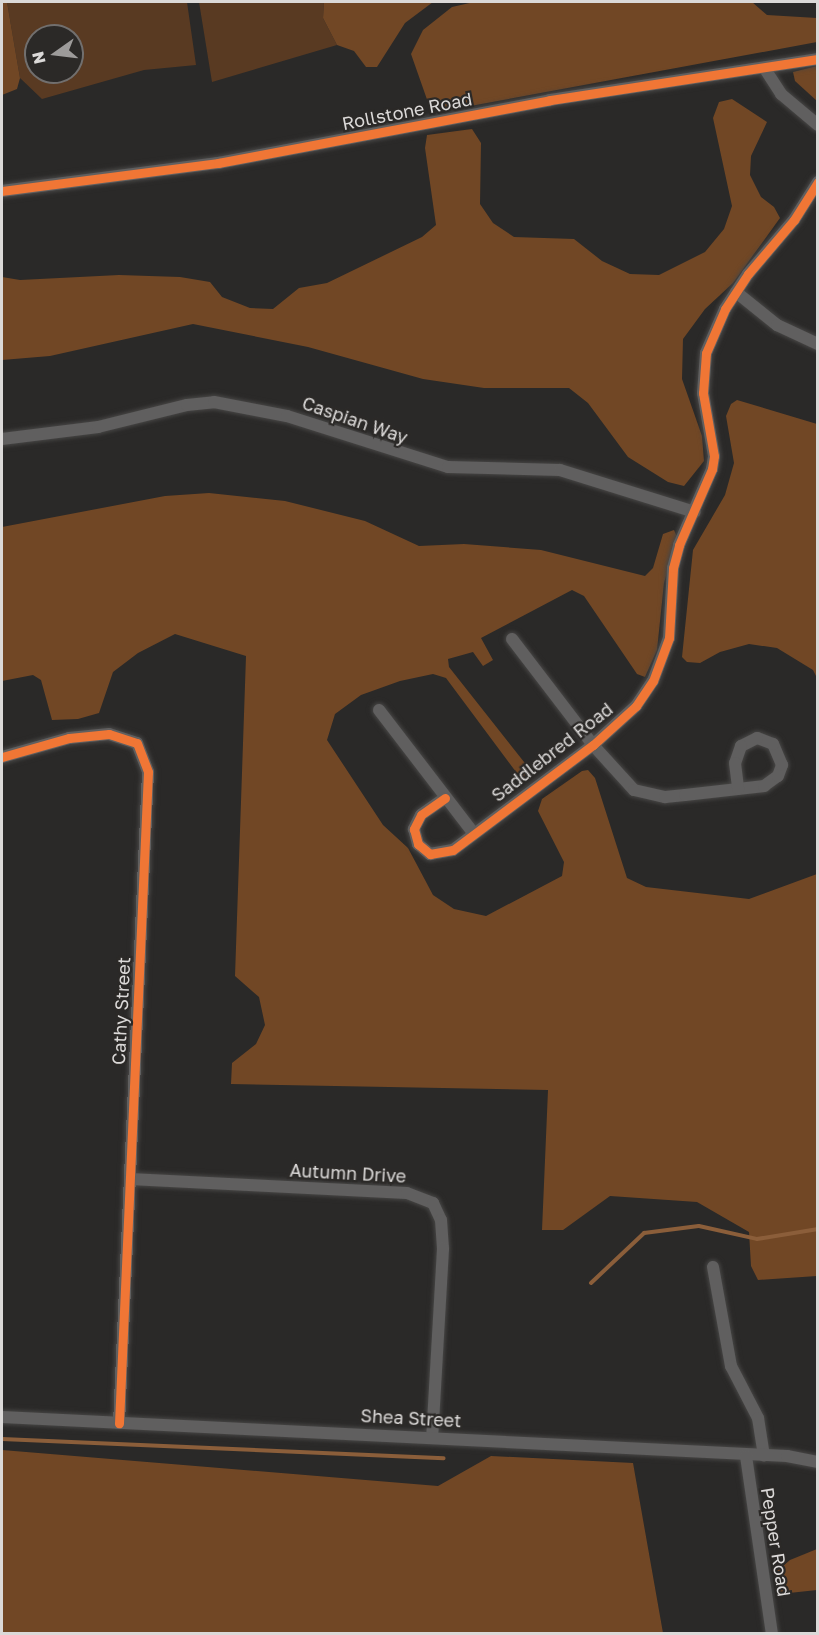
<!DOCTYPE html>
<style>
body{margin:0}
#map{position:relative;width:819px;height:1635px;overflow:hidden;background:#2a2928;font-family:"Golos Text",sans-serif}
div>[style]{position:absolute}
.green>*{inset:0;background:#593a22}
.forest>*{inset:0;background:#714725}
.stream>*{height:4px;margin:-2px;padding:0 2px;transform-origin:2px;border-radius:2px;background:#8b5e3a}
.roads{filter:drop-shadow(0 0 2px #474645) drop-shadow(0 0 2px #474645)}
.street>*{height:12px;margin:-6px;padding:0 6px;transform-origin:6px;border-radius:6px;background:#605f5f}
.cycleway>*{height:9px;margin:-4.5px;padding:0 4.5px;transform-origin:4.5px;border-radius:4.5px;background:#f07635}
span{translate:-50% -50%;white-space:nowrap;text-align:center;line-height:1.15;-webkit-text-stroke:4.5px #2b2927;paint-order:stroke}
.street-label{font-size:18px;color:#dbd9d8}
.frame{position:absolute;inset:0;border:3px solid #dbd9d8;pointer-events:none}
.north{position:absolute;left:24px;top:24px;width:60px;height:60px;box-sizing:border-box;background:#2b2927;border:2px solid #716f6e;border-radius:50%;rotate:256deg;font-size:16px;font-weight:700;line-height:24px;text-align:center;color:#dbd9d8}
.north::after{content:'';display:block;margin:auto;width:21px;height:27px;background:#9d9b9a;clip-path:polygon(50% 0,100% 100%,50% 72%,0 100%)}
</style>
<div id="map">
<div class="green">
<i style="clip-path:polygon(evenodd,7px 2px,187px 2px,196px 65px,144px 70px,42px 99px,20px 78px,7px 2px,36px 36px,72px 36px,72px 72px,36px 72px,36px 36px)"></i>
<i style="clip-path:polygon(199px 2px,324px 2px,323px 18px,337px 45px,212px 82px)"></i>
</div>
<div class="forest">
<i style="clip-path:polygon(2px 2px,7px 2px,20px 78px,17px 89px,2px 95px)"></i>
<i style="clip-path:polygon(324px 2px,433px 2px,405px 23px,377px 67px,366px 67px,354px 51px,337px 45px,323px 18px)"></i>
<i style="clip-path:polygon(474px 2px,752px 2px,767px 15px,817px 18px,817px 42px,443px 111px,430px 108px,411px 54px,423px 30px,452px 7px)"></i>
<i style="clip-path:polygon(817px 66px,818px 66px,817px 101px,795px 81px,793px 72px)"></i>
<i style="clip-path:polygon(732px 99px,767px 122px,751px 156px,750px 175px,761px 197px,774px 207px,780px 218px,733px 283px,705px 309px,683px 339px,682px 379px,702px 436px,704px 461px,684px 486px,668px 482px,628px 457px,588px 403px,569px 388px,484px 388px,423px 379px,308px 347px,193px 324px,50px 356px,2px 360px,2px 277px,20px 280px,119px 275px,180px 277px,210px 282px,222px 297px,250px 308px,273px 309px,299px 288px,327px 283px,422px 237px,436px 225px,425px 148px,427px 135px,472px 129px,481px 143px,480px 204px,493px 223px,514px 237px,574px 239px,602px 261px,630px 274px,659px 275px,705px 252px,724px 229px,732px 206px,713px 118px,719px 102px)"></i>
<i style="clip-path:polygon(737px 400px,817px 424px,817px 678px,813px 670px,777px 648px,749px 644px,720px 652px,700px 663px,687px 662px,682px 657px,693px 550px,725px 495px,734px 463px,726px 416px,731px 404px)"></i>
<i style="clip-path:polygon(209px 493px,285px 501px,365px 521px,419px 546px,464px 544px,541px 550px,645px 576px,653px 568px,663px 534px,674px 530px,677px 537px,664px 583px,657px 650px,645px 677px,637px 674px,584px 596px,572px 590px,481px 638px,493px 660px,483px 666px,473px 652px,448px 659px,449px 667px,528px 767px,524px 777px,516px 772px,446px 678px,433px 674px,400px 681px,361px 695px,335px 714px,327px 740px,383px 825px,408px 848px,433px 895px,454px 909px,486px 916px,562px 876px,564px 862px,538px 811px,542px 799px,582px 771px,588px 770px,595px 778px,627px 878px,646px 887px,749px 899px,817px 874px,817px 1276px,758px 1280px,751px 1266px,749px 1232px,697px 1202px,610px 1196px,563px 1230px,542px 1230px,548px 1090px,231px 1084px,232px 1063px,256px 1044px,265px 1025px,259px 997px,235px 976px,246px 656px,175px 634px,138px 653px,113px 672px,99px 713px,78px 719px,52px 720px,41px 680px,33px 675px,2px 681px,2px 527px,165px 496px)"></i>
<i style="clip-path:polygon(2px 1450px,438px 1486px,491px 1456px,633px 1463px,663px 1633px,2px 1633px)"></i>
<i style="clip-path:polygon(817px 1549px,817px 1590px,780px 1594px,777px 1571px,790px 1560px)"></i>
</div>
<div class="stream">
<i style="left:591px;top:1283px;width:73px;rotate:-43.3deg"></i>
<i style="left:644px;top:1233px;width:55px;rotate:-7.3deg"></i>
<i style="left:699px;top:1226px;width:59px;rotate:12.6deg"></i>
<i style="left:757px;top:1239px;width:62px;rotate:-9.3deg"></i>
<i style="left:2px;top:1439px;width:442px;rotate:2.5deg"></i>
</div>
<div class="roads">
<div class="street">
<i style="left:765px;top:69px;width:30px;rotate:57deg"></i>
<i style="left:781px;top:94px;width:48px;rotate:40deg"></i>
<i style="left:2px;top:191px;width:218px;rotate:-7.4deg"></i>
<i style="left:218px;top:163px;width:338px;rotate:-10.7deg"></i>
<i style="left:550px;top:100px;width:271px;rotate:-8.7deg"></i>
<i style="left:736px;top:292px;width:53px;rotate:38.8deg"></i>
<i style="left:777px;top:325px;width:45px;rotate:24.9deg"></i>
<i style="left:2px;top:439px;width:97px;rotate:-7.1deg"></i>
<i style="left:98px;top:427px;width:92px;rotate:-13.9deg"></i>
<i style="left:187px;top:405px;width:27px;rotate:-6deg"></i>
<i style="left:214px;top:402px;width:74px;rotate:10.9deg"></i>
<i style="left:287px;top:416px;width:169px;rotate:17.6deg"></i>
<i style="left:448px;top:467px;width:112px;rotate:1.5deg"></i>
<i style="left:560px;top:470px;width:141px;rotate:17.3deg"></i>
<i style="left:512px;top:639px;width:133px;rotate:52.6deg"></i>
<i style="left:593px;top:745px;width:61px;rotate:47.7deg"></i>
<i style="left:634px;top:790px;width:32px;rotate:13deg"></i>
<i style="left:665px;top:797px;width:20px;rotate:-6deg"></i>
<i style="left:685px;top:795px;width:80px;rotate:-6.5deg"></i>
<i style="left:764px;top:786px;width:17px;rotate:-36deg"></i>
<i style="left:778px;top:776px;width:12px;rotate:-70deg"></i>
<i style="left:782px;top:765px;width:23px;rotate:-113deg"></i>
<i style="left:773px;top:744px;width:17px;rotate:-159deg"></i>
<i style="left:757px;top:738px;width:18px;rotate:153deg"></i>
<i style="left:741px;top:746px;width:18px;rotate:109deg"></i>
<i style="left:735px;top:763px;width:26px;rotate:83deg"></i>
<i style="left:379px;top:710px;width:156px;rotate:52.5deg"></i>
<i style="left:2px;top:757px;width:70px;rotate:-15.8deg"></i>
<i style="left:69px;top:738px;width:40px;rotate:-5.7deg"></i>
<i style="left:109px;top:734px;width:29px;rotate:18deg"></i>
<i style="left:137px;top:743px;width:31px;rotate:69deg"></i>
<i style="left:148px;top:772px;width:652px;rotate:92.55deg"></i>
<i style="left:445px;top:798px;width:29px;rotate:145deg"></i>
<i style="left:421px;top:815px;width:16px;rotate:117deg"></i>
<i style="left:414px;top:829px;width:16px;rotate:75deg"></i>
<i style="left:418px;top:844px;width:16px;rotate:40deg"></i>
<i style="left:430px;top:854px;width:23px;rotate:-10deg"></i>
<i style="left:453px;top:850px;width:175px;rotate:-36.9deg"></i>
<i style="left:593px;top:745px;width:58px;rotate:-42.2deg"></i>
<i style="left:636px;top:706px;width:30px;rotate:-56deg"></i>
<i style="left:653px;top:681px;width:46px;rotate:-69.6deg"></i>
<i style="left:669px;top:638px;width:70px;rotate:-86.7deg"></i>
<i style="left:673px;top:568px;width:24px;rotate:-75deg"></i>
<i style="left:679px;top:545px;width:83px;rotate:-66.5deg"></i>
<i style="left:712px;top:469px;width:13px;rotate:-81deg"></i>
<i style="left:714px;top:456px;width:64px;rotate:-99.9deg"></i>
<i style="left:703px;top:393px;width:40px;rotate:-85.7deg"></i>
<i style="left:706px;top:353px;width:48px;rotate:-66.6deg"></i>
<i style="left:725px;top:309px;width:42px;rotate:-56.7deg"></i>
<i style="left:748px;top:274px;width:71px;rotate:-49.6deg"></i>
<i style="left:794px;top:220px;width:45px;rotate:-57.7deg"></i>
<i style="left:130px;top:1179px;width:277px;rotate:2.9deg"></i>
<i style="left:407px;top:1193px;width:28px;rotate:21deg"></i>
<i style="left:433px;top:1203px;width:19px;rotate:65deg"></i>
<i style="left:441px;top:1220px;width:29px;rotate:86deg"></i>
<i style="left:443px;top:1249px;width:188px;rotate:93.3deg"></i>
<i style="left:713px;top:1267px;width:101px;rotate:79.7deg"></i>
<i style="left:731px;top:1366px;width:59px;rotate:62.6deg"></i>
<i style="left:758px;top:1418px;width:38px;rotate:81deg"></i>
<i style="left:2px;top:1417px;width:786px;rotate:2.84deg"></i>
<i style="left:787px;top:1456px;width:32px;rotate:11deg"></i>
<i style="left:746px;top:1456px;width:180px;rotate:81.7deg"></i>
</div>
</div>
<div class="cycleway">
<i style="left:2px;top:191px;width:218px;rotate:-7.4deg"></i>
<i style="left:218px;top:163px;width:338px;rotate:-10.7deg"></i>
<i style="left:550px;top:100px;width:271px;rotate:-8.7deg"></i>
<i style="left:2px;top:757px;width:70px;rotate:-15.8deg"></i>
<i style="left:69px;top:738px;width:40px;rotate:-5.7deg"></i>
<i style="left:109px;top:734px;width:29px;rotate:18deg"></i>
<i style="left:137px;top:743px;width:31px;rotate:69deg"></i>
<i style="left:148px;top:772px;width:652px;rotate:92.55deg"></i>
<i style="left:445px;top:798px;width:29px;rotate:145deg"></i>
<i style="left:421px;top:815px;width:16px;rotate:117deg"></i>
<i style="left:414px;top:829px;width:16px;rotate:75deg"></i>
<i style="left:418px;top:844px;width:16px;rotate:40deg"></i>
<i style="left:430px;top:854px;width:23px;rotate:-10deg"></i>
<i style="left:453px;top:850px;width:175px;rotate:-36.9deg"></i>
<i style="left:593px;top:745px;width:58px;rotate:-42.2deg"></i>
<i style="left:636px;top:706px;width:30px;rotate:-56deg"></i>
<i style="left:653px;top:681px;width:46px;rotate:-69.6deg"></i>
<i style="left:669px;top:638px;width:70px;rotate:-86.7deg"></i>
<i style="left:673px;top:568px;width:24px;rotate:-75deg"></i>
<i style="left:679px;top:545px;width:83px;rotate:-66.5deg"></i>
<i style="left:712px;top:469px;width:13px;rotate:-81deg"></i>
<i style="left:714px;top:456px;width:64px;rotate:-99.9deg"></i>
<i style="left:703px;top:393px;width:40px;rotate:-85.7deg"></i>
<i style="left:706px;top:353px;width:48px;rotate:-66.6deg"></i>
<i style="left:725px;top:309px;width:42px;rotate:-56.7deg"></i>
<i style="left:748px;top:274px;width:71px;rotate:-49.6deg"></i>
<i style="left:794px;top:220px;width:45px;rotate:-57.7deg"></i>
</div>
<div class="street-label">
<span style="left:407px;top:111px;rotate:-11deg">Rollstone Road</span>
<span style="left:355px;top:420px;rotate:19deg">Caspian Way</span>
<span style="left:552px;top:752px;rotate:-38deg">Saddlebred Road</span>
<span style="left:121px;top:1011px;rotate:-87deg">Cathy Street</span>
<span style="left:348px;top:1173px;rotate:3deg">Autumn Drive</span>
<span style="left:411px;top:1418px;rotate:3deg">Shea Street</span>
<span style="left:776px;top:1542px;rotate:81deg">Pepper Road</span>
</div>
<div class="frame"></div>
<div class="north">N</div>
</div>
